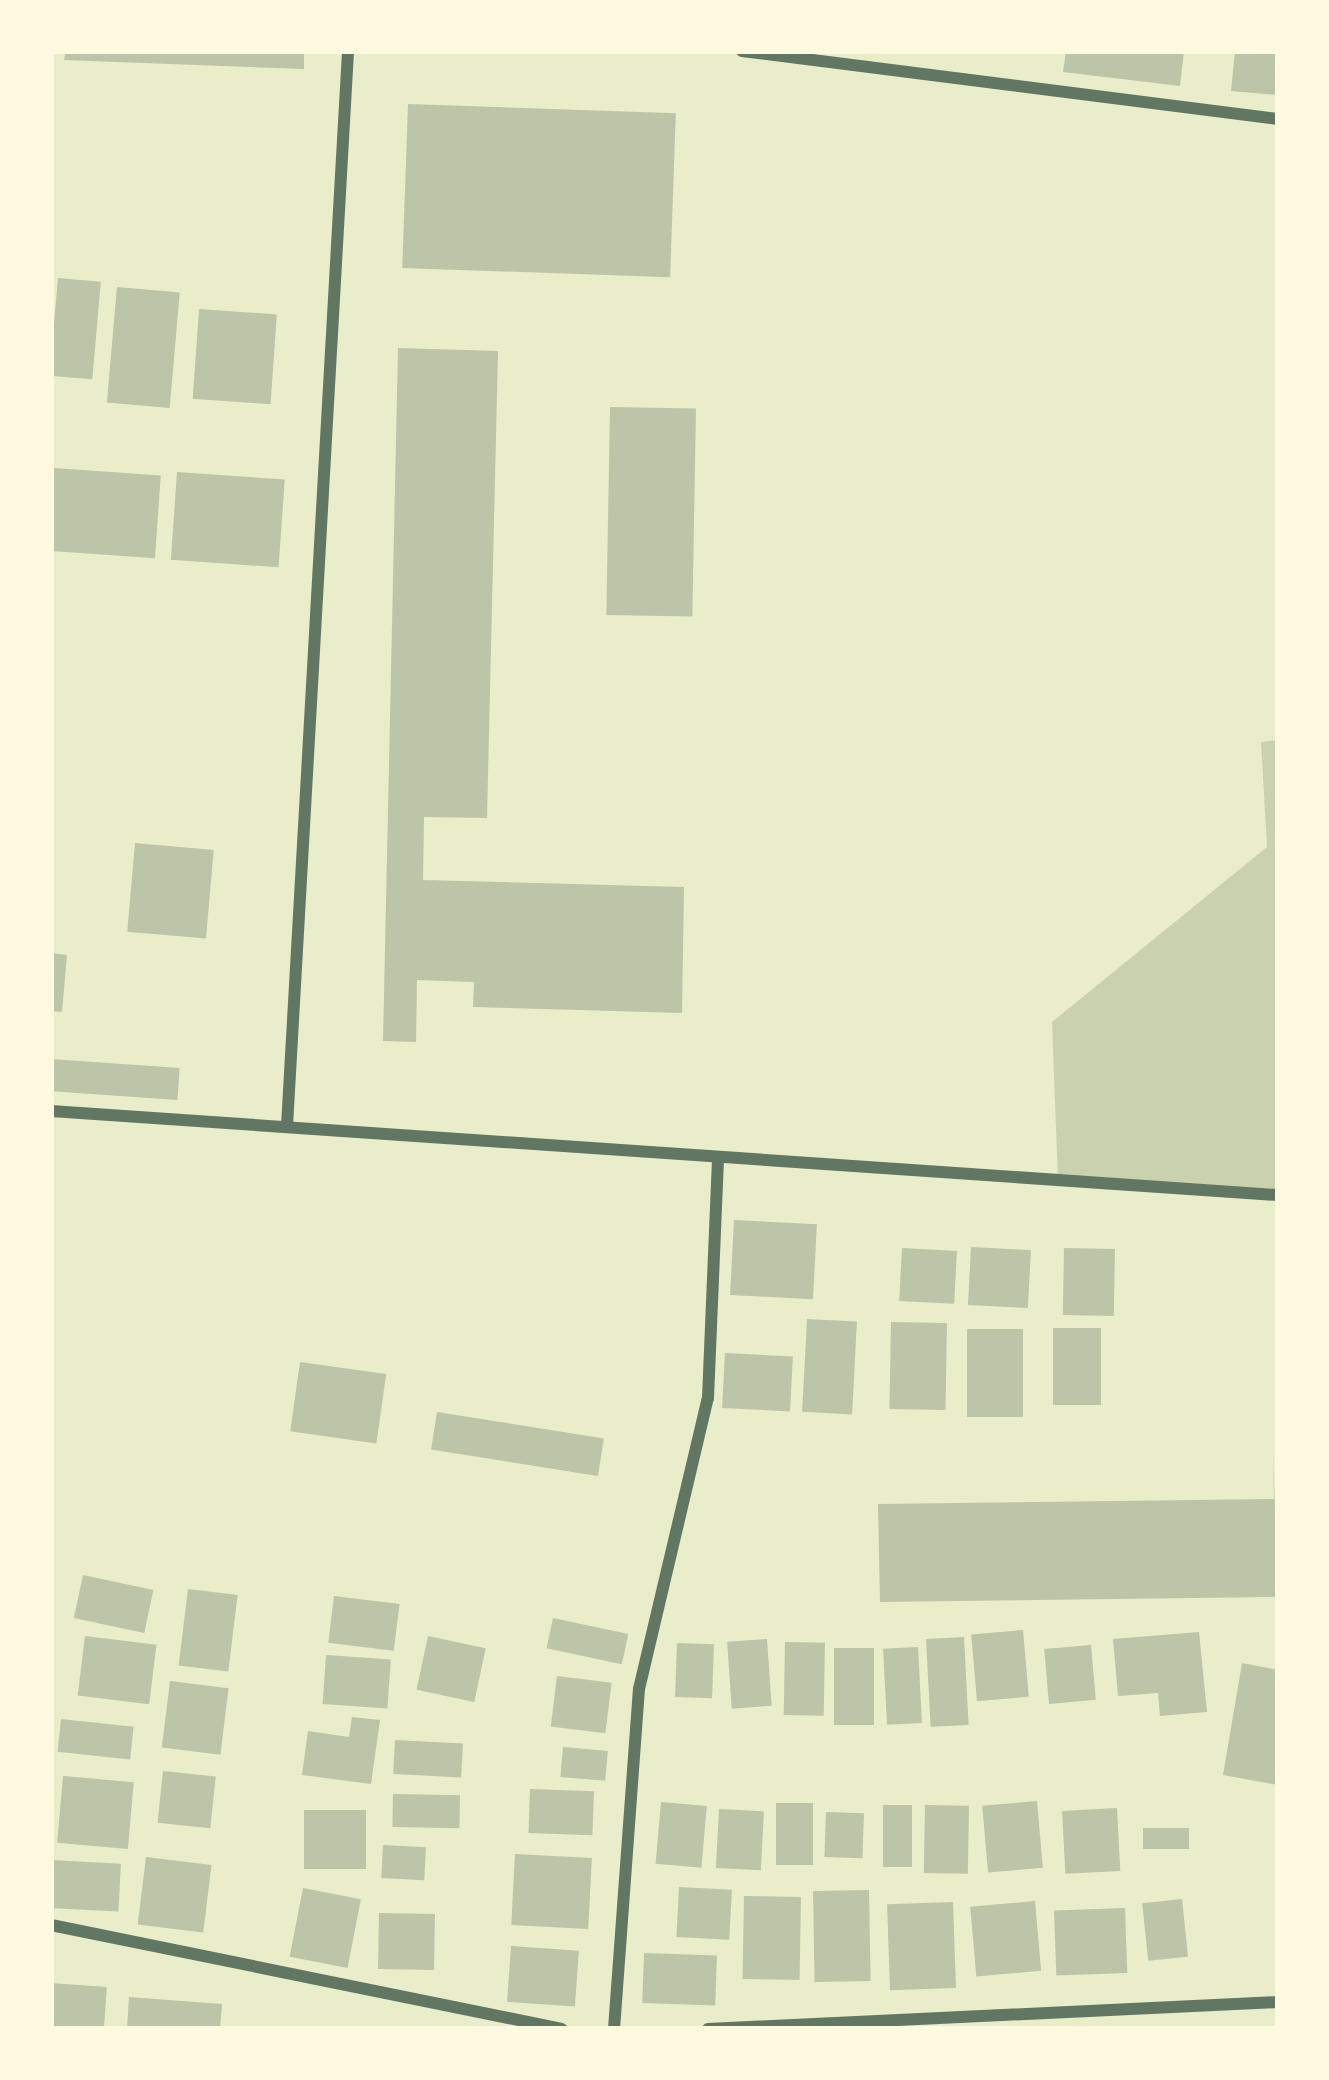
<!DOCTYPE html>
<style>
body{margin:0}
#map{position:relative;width:1329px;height:2080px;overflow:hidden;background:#e9edc9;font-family:Overpass,sans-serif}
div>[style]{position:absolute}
.green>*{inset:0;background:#cad2ad}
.building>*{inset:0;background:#bcc5a7;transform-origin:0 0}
.minor>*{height:12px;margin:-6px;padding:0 6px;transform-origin:6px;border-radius:6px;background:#617663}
span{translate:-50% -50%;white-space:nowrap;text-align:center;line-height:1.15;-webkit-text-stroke:9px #fefae0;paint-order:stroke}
.frame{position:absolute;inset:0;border:54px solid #fefae0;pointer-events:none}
</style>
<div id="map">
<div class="green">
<i style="clip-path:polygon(1278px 740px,1278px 1195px,1058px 1181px,1052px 1022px,1267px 847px,1261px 742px)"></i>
</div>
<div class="building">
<i style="clip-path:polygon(66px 51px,304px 51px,304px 69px,64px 60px)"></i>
<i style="clip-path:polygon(1066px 51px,1184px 51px,1180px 86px,1063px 72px)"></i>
<i style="clip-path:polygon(1235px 51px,1278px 51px,1278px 95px,1231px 91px)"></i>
<i style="left:408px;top:104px;width:268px;height:164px;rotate:2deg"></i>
<i style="left:58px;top:278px;width:43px;height:98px;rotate:5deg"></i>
<i style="left:117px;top:287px;width:63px;height:116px;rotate:5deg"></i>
<i style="left:199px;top:309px;width:78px;height:90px;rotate:4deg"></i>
<i style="clip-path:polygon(398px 348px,498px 351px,487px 818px,424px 817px,423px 880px,684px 887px,682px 1013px,473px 1007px,474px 982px,417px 980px,416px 1042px,383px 1041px)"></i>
<i style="left:610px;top:407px;width:86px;height:208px;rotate:1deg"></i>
<i style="left:54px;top:468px;width:107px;height:83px;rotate:4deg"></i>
<i style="left:177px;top:472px;width:108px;height:88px;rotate:4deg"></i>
<i style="left:135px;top:843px;width:79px;height:89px;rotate:5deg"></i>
<i style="clip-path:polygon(51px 953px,67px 955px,62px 1012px,51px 1011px)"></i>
<i style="left:51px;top:1059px;width:129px;height:32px;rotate:4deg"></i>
<i style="left:734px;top:1220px;width:83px;height:75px;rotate:3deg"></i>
<i style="left:971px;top:1247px;width:60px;height:58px;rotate:3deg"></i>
<i style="left:902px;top:1248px;width:55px;height:53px;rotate:3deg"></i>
<i style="left:1064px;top:1248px;width:51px;height:67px;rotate:1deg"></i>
<i style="left:807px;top:1319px;width:50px;height:93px;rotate:3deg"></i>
<i style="left:891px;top:1322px;width:56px;height:87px;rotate:1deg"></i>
<i style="left:1053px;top:1328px;width:48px;height:77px"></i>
<i style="left:967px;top:1329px;width:56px;height:88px"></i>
<i style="left:725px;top:1353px;width:68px;height:55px;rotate:3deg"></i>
<i style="left:300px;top:1362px;width:87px;height:70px;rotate:8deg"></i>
<i style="left:437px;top:1412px;width:169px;height:38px;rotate:9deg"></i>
<i style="clip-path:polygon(1273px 1452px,1278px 1597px,880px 1602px,878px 1504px,1274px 1499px)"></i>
<i style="left:83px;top:1575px;width:72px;height:44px;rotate:12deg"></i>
<i style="left:188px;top:1589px;width:50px;height:77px;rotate:7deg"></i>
<i style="left:334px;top:1596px;width:66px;height:47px;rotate:7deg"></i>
<i style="left:553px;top:1618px;width:77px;height:31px;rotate:12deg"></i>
<i style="left:1023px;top:1630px;width:67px;height:52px;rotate:85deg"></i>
<i style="clip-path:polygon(1199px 1632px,1207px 1712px,1160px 1716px,1158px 1693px,1118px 1696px,1113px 1639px)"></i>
<i style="left:85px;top:1636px;width:72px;height:60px;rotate:7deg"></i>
<i style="left:428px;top:1636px;width:59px;height:55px;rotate:12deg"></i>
<i style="left:964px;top:1637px;width:88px;height:38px;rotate:87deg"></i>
<i style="left:767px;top:1639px;width:67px;height:40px;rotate:86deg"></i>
<i style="left:785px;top:1642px;width:40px;height:73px;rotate:1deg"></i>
<i style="left:677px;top:1643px;width:37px;height:54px;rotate:2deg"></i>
<i style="left:1091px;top:1645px;width:55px;height:47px;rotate:85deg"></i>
<i style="left:918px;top:1647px;width:76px;height:35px;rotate:87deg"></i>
<i style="left:834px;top:1648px;width:40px;height:77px"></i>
<i style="left:326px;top:1655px;width:65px;height:49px;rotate:4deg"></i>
<i style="clip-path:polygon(1242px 1663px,1278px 1670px,1278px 1785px,1223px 1775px)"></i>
<i style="left:557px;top:1676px;width:55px;height:51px;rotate:7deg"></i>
<i style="left:170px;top:1681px;width:59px;height:67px;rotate:7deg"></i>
<i style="clip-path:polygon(352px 1717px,380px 1720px,371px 1784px,302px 1775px,308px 1731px,349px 1737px)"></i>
<i style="left:61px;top:1719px;width:73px;height:33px;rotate:6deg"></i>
<i style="left:395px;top:1740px;width:68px;height:34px;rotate:3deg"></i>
<i style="left:563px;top:1747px;width:45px;height:30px;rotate:5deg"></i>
<i style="left:163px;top:1771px;width:53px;height:52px;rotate:6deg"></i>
<i style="left:63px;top:1776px;width:71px;height:67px;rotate:5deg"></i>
<i style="left:530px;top:1789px;width:64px;height:44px;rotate:2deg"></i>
<i style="left:393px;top:1794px;width:67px;height:33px;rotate:1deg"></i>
<i style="left:1037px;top:1801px;width:67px;height:55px;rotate:85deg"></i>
<i style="left:661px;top:1802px;width:46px;height:62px;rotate:5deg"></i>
<i style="left:776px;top:1803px;width:37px;height:62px"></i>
<i style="left:883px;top:1805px;width:29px;height:62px"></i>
<i style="left:925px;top:1805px;width:44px;height:68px;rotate:1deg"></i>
<i style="left:1117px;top:1808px;width:63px;height:55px;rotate:87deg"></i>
<i style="left:719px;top:1809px;width:45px;height:59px;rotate:3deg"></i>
<i style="left:304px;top:1810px;width:62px;height:59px"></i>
<i style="left:826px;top:1812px;width:38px;height:45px;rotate:2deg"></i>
<i style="left:1143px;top:1828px;width:46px;height:21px"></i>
<i style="left:383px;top:1845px;width:43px;height:33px;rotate:3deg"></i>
<i style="left:515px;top:1854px;width:77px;height:71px;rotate:3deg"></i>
<i style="left:146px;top:1857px;width:66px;height:68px;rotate:7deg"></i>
<i style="left:51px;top:1860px;width:70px;height:48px;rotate:3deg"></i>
<i style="left:679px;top:1887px;width:53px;height:50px;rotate:3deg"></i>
<i style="left:303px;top:1888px;width:59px;height:70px;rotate:11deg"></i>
<i style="left:869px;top:1890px;width:91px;height:56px;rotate:89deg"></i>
<i style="left:744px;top:1896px;width:57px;height:83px;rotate:1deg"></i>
<i style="left:1182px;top:1899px;width:58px;height:40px;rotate:84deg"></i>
<i style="left:1035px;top:1901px;width:70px;height:65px;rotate:85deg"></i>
<i style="left:953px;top:1902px;width:86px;height:66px;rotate:88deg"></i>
<i style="left:1125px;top:1908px;width:65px;height:71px;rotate:88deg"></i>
<i style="left:379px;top:1913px;width:56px;height:56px;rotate:1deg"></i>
<i style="left:511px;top:1946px;width:68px;height:56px;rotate:4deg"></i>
<i style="left:644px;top:1953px;width:73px;height:50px;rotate:2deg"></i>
<i style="left:51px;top:1983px;width:56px;height:46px;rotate:4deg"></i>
<i style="clip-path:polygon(129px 1997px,222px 2004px,220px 2029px,127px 2029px)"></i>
</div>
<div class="minor">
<i style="left:742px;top:51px;width:540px;rotate:7.23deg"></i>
<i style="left:51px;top:1111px;width:1230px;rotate:3.92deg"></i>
<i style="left:287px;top:1126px;width:1077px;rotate:-86.75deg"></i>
<i style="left:51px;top:1925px;width:521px;rotate:11.5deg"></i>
<i style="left:614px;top:2029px;width:341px;rotate:-85.8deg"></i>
<i style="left:639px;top:1689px;width:299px;rotate:-76.7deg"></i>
<i style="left:708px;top:1398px;width:239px;rotate:-87.6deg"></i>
<i style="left:708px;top:2029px;width:571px;rotate:-2.71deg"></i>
</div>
<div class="frame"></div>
</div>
